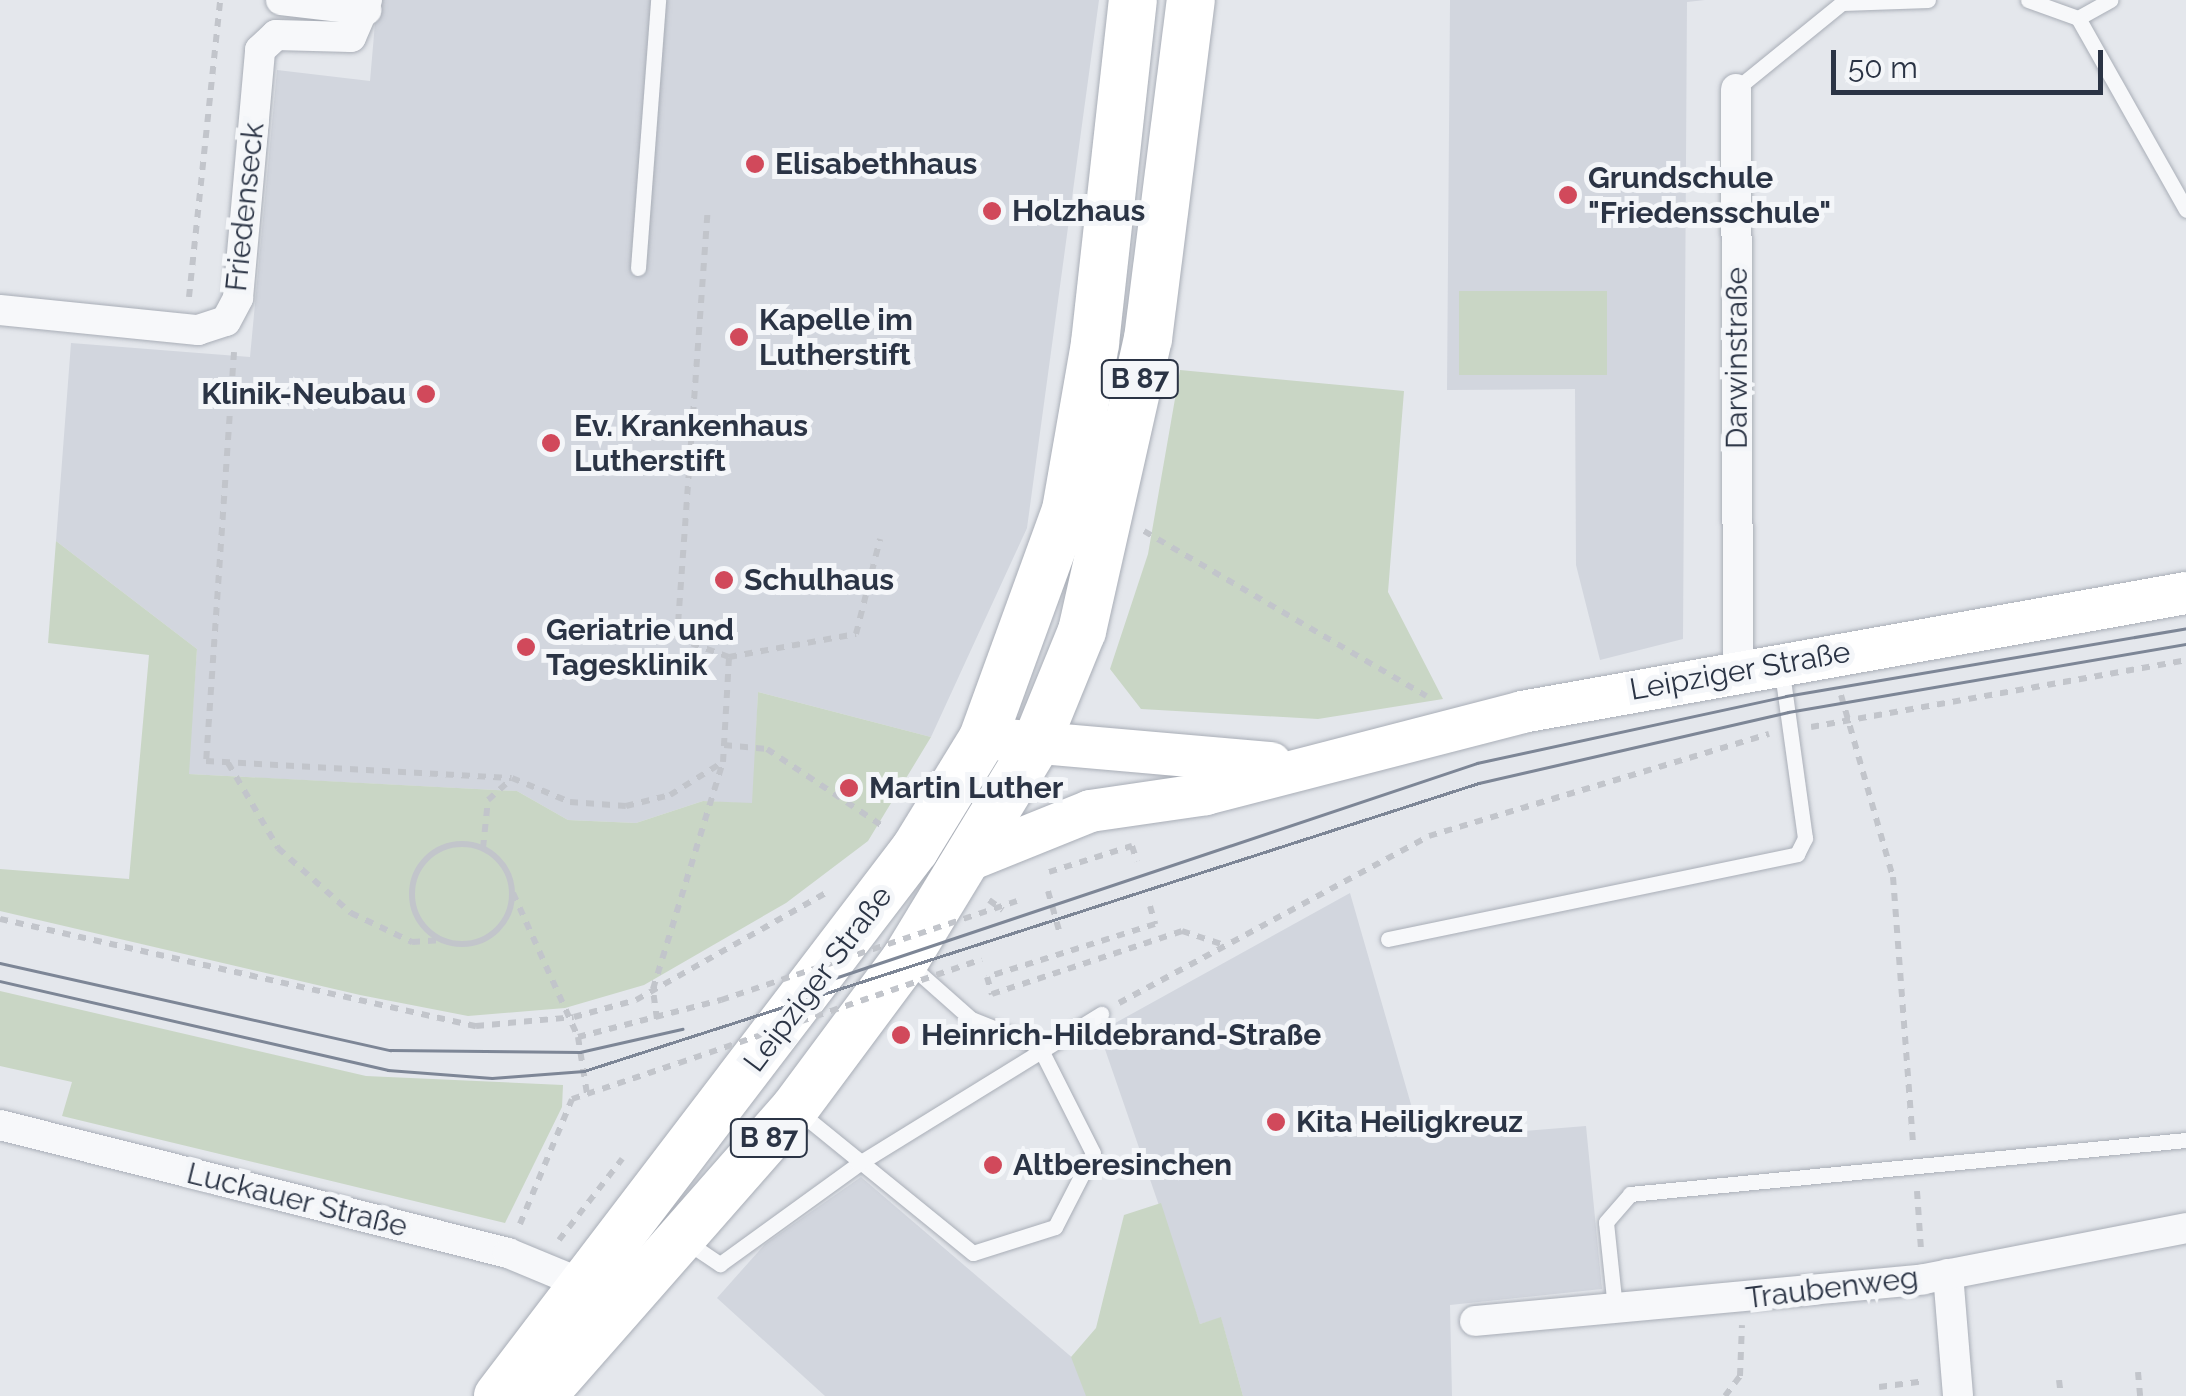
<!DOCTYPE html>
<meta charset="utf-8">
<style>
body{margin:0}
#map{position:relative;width:2186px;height:1396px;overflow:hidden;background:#e4e7ec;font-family:Raleway,sans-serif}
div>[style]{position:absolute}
.built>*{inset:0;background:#d2d6de}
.green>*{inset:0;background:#c9d6c5;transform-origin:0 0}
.path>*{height:6px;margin-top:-3px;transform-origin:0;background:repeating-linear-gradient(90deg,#c2c5cb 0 8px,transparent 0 16px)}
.path>.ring{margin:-3px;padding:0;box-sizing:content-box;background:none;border:6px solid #c2c5cb;border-radius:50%}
.roads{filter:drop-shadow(0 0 2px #a9aeb7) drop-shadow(0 0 2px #a9aeb7)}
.lane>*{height:15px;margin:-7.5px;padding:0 7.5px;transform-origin:7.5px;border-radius:7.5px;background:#f7f8fa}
.street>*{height:30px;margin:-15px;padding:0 15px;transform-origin:15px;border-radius:15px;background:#f7f8fa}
.secondary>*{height:42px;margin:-21px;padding:0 21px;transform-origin:21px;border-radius:21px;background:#fff}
.primary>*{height:48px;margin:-24px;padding:0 24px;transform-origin:24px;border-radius:24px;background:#fff}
.tram>*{height:2.5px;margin:-1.25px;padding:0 1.25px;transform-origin:1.25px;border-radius:1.25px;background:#7d8696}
.path-bridge>*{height:6px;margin-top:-3px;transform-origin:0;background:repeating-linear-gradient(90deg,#c2c5cb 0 8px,transparent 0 16px)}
.dots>*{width:28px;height:28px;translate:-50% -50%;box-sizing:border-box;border:5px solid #f4f6f9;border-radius:50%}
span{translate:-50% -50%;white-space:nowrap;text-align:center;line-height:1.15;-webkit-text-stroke:10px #f4f6f9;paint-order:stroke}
.shield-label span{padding:2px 8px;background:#f4f6f9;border:2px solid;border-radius:8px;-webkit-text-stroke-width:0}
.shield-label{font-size:28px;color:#2b3445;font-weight:700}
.poi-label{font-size:30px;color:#2b3445;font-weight:700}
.left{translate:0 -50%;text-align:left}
.right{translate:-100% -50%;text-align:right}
.street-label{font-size:30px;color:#2b3445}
.scale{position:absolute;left:1831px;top:50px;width:272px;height:45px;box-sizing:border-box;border:5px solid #2b3445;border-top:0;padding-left:12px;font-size:30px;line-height:35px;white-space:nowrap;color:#2b3445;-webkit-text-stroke:8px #f4f6f9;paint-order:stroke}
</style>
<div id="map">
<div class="built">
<i style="clip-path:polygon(377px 0,1099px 0,1027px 528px,931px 737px,758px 692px,753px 804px,703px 801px,636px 823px,568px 820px,517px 791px,188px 774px,197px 649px,56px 541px,71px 343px,250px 357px,277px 70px,370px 81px)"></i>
<i style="clip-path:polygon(1450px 0,1705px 0,1687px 2px,1683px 639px,1600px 660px,1576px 565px,1575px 389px,1447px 390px)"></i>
<i style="clip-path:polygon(1350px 893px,1421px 1139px,1586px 1126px,1602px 1289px,1450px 1305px,1452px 1396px,1243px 1396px,1221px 1318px,1200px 1324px,1099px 1032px)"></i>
<i style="clip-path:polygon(861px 1177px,1117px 1396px,825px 1396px,717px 1298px,765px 1244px)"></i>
</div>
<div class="green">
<i style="left:1607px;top:291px;width:84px;height:148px;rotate:90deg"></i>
<i style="clip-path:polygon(1180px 370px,1404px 391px,1388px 592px,1443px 699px,1318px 719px,1141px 709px,1110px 669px,1148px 554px)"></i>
<i style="clip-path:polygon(56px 541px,197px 649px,189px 774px,517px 791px,568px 820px,636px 823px,703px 801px,752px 803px,758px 692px,931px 737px,868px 841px,786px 903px,644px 985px,565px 1008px,468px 1016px,360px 995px,0 911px,0 869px,129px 879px,149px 655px,48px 643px)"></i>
<i style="clip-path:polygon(0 991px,366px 1076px,563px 1085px,562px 1107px,505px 1223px,62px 1116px,72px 1082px,0 1066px)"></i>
<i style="clip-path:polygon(1161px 1203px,1200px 1324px,1221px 1317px,1243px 1396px,1086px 1396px,1071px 1357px,1096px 1328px,1124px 1215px)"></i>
</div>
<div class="path">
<i style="left:189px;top:297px;width:299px;rotate:-84deg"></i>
<i style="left:234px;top:352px;width:410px;rotate:93.9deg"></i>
<i style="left:206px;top:761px;width:306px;rotate:3.2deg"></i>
<i style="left:512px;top:778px;width:63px;rotate:22.5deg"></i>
<i style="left:570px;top:802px;width:56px;rotate:4.1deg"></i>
<i style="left:626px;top:806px;width:45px;rotate:-14deg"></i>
<i style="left:670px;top:795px;width:62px;rotate:-31.9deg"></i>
<i style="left:723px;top:762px;width:105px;rotate:-86.7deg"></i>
<i style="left:729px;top:657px;width:55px;rotate:-159.9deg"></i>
<i style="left:677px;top:638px;width:429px;rotate:-85.9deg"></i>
<i style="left:1144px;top:531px;width:327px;rotate:30.3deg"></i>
<i style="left:729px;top:657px;width:129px;rotate:-10.3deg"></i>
<i style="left:856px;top:634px;width:98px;rotate:-75.8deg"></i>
<i style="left:1841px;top:695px;width:189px;rotate:74.1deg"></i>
<i style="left:1893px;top:877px;width:268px;rotate:85.7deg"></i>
<i style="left:1811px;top:727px;width:381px;rotate:-10.1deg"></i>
<i style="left:724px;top:745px;width:43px;rotate:5.3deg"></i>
<i style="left:767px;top:749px;width:141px;rotate:33.7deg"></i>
<i style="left:228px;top:763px;width:99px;rotate:59.5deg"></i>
<i style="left:278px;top:848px;width:98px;rotate:41.7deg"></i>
<i style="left:351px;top:913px;width:68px;rotate:25.4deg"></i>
<i style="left:412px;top:942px;width:30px;rotate:-4deg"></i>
<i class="ring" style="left:412px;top:844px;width:94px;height:94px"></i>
<i style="left:483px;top:848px;width:48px;rotate:-84.1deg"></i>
<i style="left:488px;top:800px;width:31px;rotate:-42deg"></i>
<i style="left:1049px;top:872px;width:87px;rotate:-17.4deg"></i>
<i style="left:1132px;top:846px;width:16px;rotate:72deg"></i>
<i style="left:1048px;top:891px;width:45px;rotate:74.4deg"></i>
<i style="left:513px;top:893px;width:158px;rotate:65.7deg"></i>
<i style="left:578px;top:1037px;width:148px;rotate:-14.5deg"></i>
<i style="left:989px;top:900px;width:17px;rotate:36deg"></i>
<i style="left:1150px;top:906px;width:19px;rotate:74deg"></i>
<i style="left:1155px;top:924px;width:176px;rotate:162.5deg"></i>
<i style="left:987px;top:977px;width:18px;rotate:74deg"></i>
<i style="left:992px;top:994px;width:200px;rotate:-18.3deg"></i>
<i style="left:1182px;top:931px;width:44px;rotate:18.4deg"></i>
<i style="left:0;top:919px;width:488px;rotate:12.7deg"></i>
<i style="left:476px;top:1026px;width:98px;rotate:-5.2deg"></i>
<i style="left:574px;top:1017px;width:64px;rotate:-15.3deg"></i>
<i style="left:636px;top:1000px;width:218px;rotate:-29.4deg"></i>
<i style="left:1119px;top:1003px;width:352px;rotate:-28.3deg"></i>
<i style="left:1429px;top:836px;width:355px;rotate:-16.7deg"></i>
<i style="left:657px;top:1019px;width:30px;rotate:-98deg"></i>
<i style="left:653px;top:989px;width:238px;rotate:-72.9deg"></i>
<i style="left:578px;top:1037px;width:58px;rotate:81deg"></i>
<i style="left:1917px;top:1191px;width:58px;rotate:86.1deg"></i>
<i style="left:520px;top:1224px;width:135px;rotate:-67.4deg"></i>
<i style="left:572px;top:1099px;width:113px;rotate:-18.6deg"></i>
<i style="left:559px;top:1240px;width:103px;rotate:-52.1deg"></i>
<i style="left:2138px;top:1372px;width:24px;rotate:85deg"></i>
<i style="left:2059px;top:1380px;width:16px;rotate:83deg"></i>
<i style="left:1879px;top:1387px;width:47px;rotate:-7.3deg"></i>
<i style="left:1725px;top:1396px;width:25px;rotate:-53deg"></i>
<i style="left:1740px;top:1376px;width:51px;rotate:-87.8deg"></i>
</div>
<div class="roads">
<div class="lane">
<i style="left:2028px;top:0;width:53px;rotate:19.8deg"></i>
<i style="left:2078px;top:18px;width:220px;rotate:60.6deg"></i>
<i style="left:2078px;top:18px;width:37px;rotate:-29deg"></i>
<i style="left:1736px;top:89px;width:136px;rotate:-39.1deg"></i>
<i style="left:1842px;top:3px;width:86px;rotate:-2deg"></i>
<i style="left:638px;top:268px;width:269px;rotate:-85.7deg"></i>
<i style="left:1388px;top:939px;width:418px;rotate:-11.7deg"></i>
<i style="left:1797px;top:854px;width:18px;rotate:-63deg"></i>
<i style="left:1805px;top:838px;width:174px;rotate:-97.9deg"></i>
<i style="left:798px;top:1111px;width:225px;rotate:39.1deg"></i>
<i style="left:973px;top:1253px;width:86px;rotate:-17.6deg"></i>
<i style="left:1055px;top:1227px;width:83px;rotate:-62.8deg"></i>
<i style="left:1093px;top:1153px;width:120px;rotate:-116.8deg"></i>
<i style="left:1039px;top:1046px;width:73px;rotate:-158.3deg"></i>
<i style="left:971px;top:1019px;width:84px;rotate:-138.4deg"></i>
<i style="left:687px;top:1242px;width:40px;rotate:34deg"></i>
<i style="left:720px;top:1264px;width:170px;rotate:-35.9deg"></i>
<i style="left:858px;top:1164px;width:286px;rotate:-31.7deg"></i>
<i style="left:1615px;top:1308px;width:86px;rotate:-96deg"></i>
<i style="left:1606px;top:1222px;width:37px;rotate:-49deg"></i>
<i style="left:1630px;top:1194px;width:559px;rotate:-5.55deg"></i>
</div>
<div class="street">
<i style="left:281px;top:0;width:86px;rotate:6.7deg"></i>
<i style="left:1736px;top:89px;width:580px;rotate:89.8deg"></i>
<i style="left:0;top:310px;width:199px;rotate:5.8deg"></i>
<i style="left:198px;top:330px;width:29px;rotate:-18deg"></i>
<i style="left:226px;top:321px;width:26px;rotate:-62deg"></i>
<i style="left:238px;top:298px;width:249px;rotate:-84.9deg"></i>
<i style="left:260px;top:50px;width:22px;rotate:-43deg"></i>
<i style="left:276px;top:35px;width:75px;rotate:1.5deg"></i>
<i style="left:351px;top:37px;width:40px;rotate:-66.6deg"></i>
<i style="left:0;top:1125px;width:524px;rotate:14.14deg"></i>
<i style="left:508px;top:1253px;width:89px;rotate:22.5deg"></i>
<i style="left:1948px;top:1274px;width:122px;rotate:85.3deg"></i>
<i style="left:1475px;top:1321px;width:451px;rotate:-5.3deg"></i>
<i style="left:1924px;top:1279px;width:267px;rotate:-11deg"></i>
</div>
<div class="secondary">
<i style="left:983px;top:738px;width:289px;rotate:5deg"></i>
<i style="left:969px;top:860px;width:131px;rotate:-22deg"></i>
<i style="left:1090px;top:811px;width:117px;rotate:-8.3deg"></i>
<i style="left:1206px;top:794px;width:326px;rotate:-14.5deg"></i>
<i style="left:1522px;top:712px;width:675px;rotate:-10.16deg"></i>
</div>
<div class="primary">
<i style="left:498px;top:1396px;width:688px;rotate:-52.68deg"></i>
<i style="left:915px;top:849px;width:130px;rotate:-58.5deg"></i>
<i style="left:983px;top:738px;width:243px;rotate:-70deg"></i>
<i style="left:1066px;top:510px;width:169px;rotate:-80.1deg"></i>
<i style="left:1095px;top:343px;width:345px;rotate:-83.7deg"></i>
<i style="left:542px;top:1396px;width:383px;rotate:-48.7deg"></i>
<i style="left:795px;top:1108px;width:184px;rotate:-53.4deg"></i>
<i style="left:905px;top:960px;width:250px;rotate:-58.7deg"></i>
<i style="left:1035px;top:746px;width:124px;rotate:-67.8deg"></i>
<i style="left:1082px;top:631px;width:299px;rotate:-77.3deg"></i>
<i style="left:1148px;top:339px;width:342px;rotate:-82.8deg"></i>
</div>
</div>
<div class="tram">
<i style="left:0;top:963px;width:400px;rotate:12.6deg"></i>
<i style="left:390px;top:1050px;width:190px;rotate:0.6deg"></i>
<i style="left:580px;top:1052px;width:105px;rotate:-12.7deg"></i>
<i style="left:0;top:981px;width:398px;rotate:12.9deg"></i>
<i style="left:388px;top:1070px;width:104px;rotate:4.4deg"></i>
<i style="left:492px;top:1078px;width:92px;rotate:-4.4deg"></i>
<i style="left:584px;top:1071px;width:940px;rotate:-17.84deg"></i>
<i style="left:1479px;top:783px;width:317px;rotate:-12.9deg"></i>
<i style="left:1788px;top:712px;width:404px;rotate:-9.7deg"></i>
<i style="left:820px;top:983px;width:693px;rotate:-18.51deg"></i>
<i style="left:1477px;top:763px;width:316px;rotate:-12.2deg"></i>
<i style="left:1786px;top:696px;width:406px;rotate:-9.6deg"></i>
</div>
<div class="path-bridge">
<i style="left:721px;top:1000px;width:312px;rotate:-18.5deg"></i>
<i style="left:679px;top:1063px;width:320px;rotate:-18.9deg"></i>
</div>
<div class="dots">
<i style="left:755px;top:164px;background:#d1495b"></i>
<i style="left:1568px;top:195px;background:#d1495b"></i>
<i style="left:992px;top:211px;background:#d1495b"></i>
<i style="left:739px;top:337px;background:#d1495b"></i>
<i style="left:426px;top:394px;background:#d1495b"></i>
<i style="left:551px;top:443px;background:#d1495b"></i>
<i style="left:724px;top:580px;background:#d1495b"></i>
<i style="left:526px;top:647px;background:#d1495b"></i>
<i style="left:849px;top:788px;background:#d1495b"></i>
<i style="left:901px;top:1035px;background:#d1495b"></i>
<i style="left:1276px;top:1122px;background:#d1495b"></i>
<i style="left:993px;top:1165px;background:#d1495b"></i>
</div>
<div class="shield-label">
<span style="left:1140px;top:379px">B 87</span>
<span style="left:769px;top:1138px">B 87</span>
</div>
<div class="poi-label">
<span class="left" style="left:775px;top:164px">Elisabethhaus</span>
<span class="left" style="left:1588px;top:195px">Grundschule<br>"Friedensschule"</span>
<span class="left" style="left:1012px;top:211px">Holzhaus</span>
<span class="left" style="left:759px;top:337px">Kapelle im<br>Lutherstift</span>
<span class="right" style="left:406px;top:394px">Klinik-Neubau</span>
<span class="left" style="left:574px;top:443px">Ev. Krankenhaus<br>Lutherstift</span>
<span class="left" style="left:744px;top:580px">Schulhaus</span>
<span class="left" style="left:546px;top:647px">Geriatrie und<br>Tagesklinik</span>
<span class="left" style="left:869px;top:788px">Martin Luther</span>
<span class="left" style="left:921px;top:1035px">Heinrich-Hildebrand-Straße</span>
<span class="left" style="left:1296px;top:1122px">Kita Heiligkreuz</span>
<span class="left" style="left:1013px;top:1165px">Altberesinchen</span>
</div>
<div class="street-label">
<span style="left:245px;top:207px;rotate:-84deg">Friedenseck</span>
<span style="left:1737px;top:358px;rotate:-90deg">Darwinstraße</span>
<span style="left:1740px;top:671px;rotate:-10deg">Leipziger Straße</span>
<span style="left:818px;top:979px;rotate:-53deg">Leipziger Straße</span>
<span style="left:297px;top:1200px;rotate:14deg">Luckauer Straße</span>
<span style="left:1832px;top:1288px;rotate:-7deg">Traubenweg</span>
</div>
<div class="scale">50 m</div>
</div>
